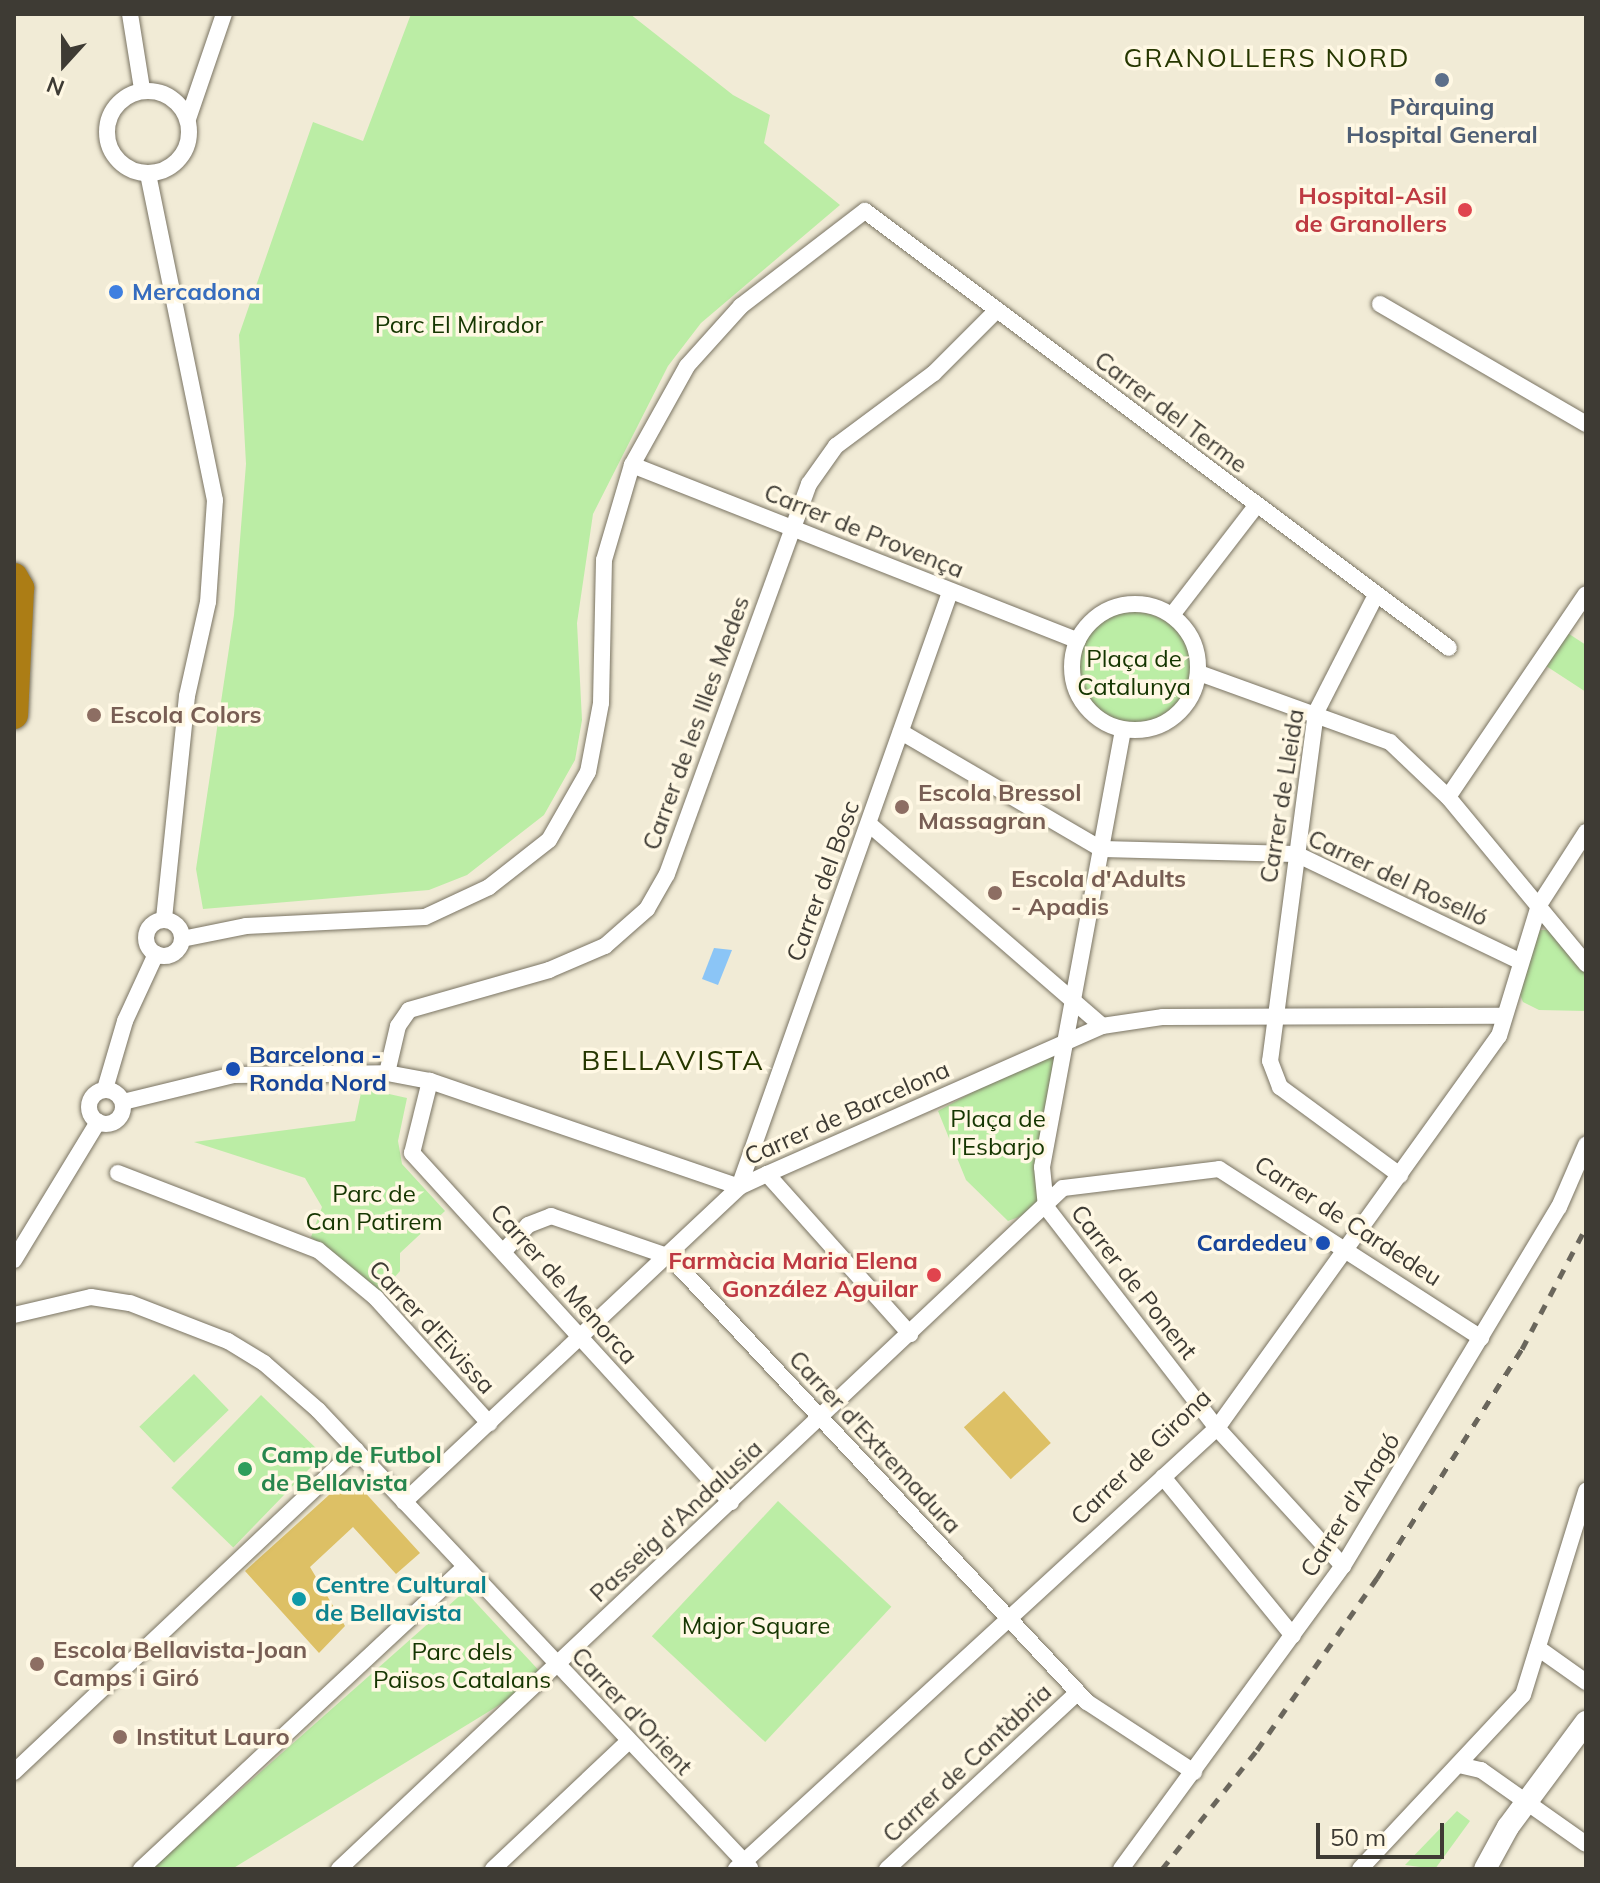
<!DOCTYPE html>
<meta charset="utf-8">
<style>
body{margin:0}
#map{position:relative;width:1600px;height:1883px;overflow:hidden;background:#f1ebd6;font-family:Mulish,sans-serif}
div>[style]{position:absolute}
.green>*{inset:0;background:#bbeda5;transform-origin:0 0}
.round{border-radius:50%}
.water>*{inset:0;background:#8bc5f6}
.building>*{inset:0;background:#ddc065;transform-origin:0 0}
.roads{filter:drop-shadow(0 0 2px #7a7463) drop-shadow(0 0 2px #7a7463)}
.street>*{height:16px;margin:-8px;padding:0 8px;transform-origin:8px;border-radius:8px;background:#fff}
.street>.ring{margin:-8px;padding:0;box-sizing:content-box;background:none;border:16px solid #fff;border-radius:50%}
.secondary>*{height:22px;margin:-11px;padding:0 11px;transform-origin:11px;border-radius:11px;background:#fff}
.highway>*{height:28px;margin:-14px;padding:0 14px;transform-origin:14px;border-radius:14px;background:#ac7d15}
.rail>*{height:5px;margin-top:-2.5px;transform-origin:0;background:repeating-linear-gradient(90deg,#6a665c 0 10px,transparent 0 20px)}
.dots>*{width:22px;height:22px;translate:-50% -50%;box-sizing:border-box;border:4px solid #fff8e4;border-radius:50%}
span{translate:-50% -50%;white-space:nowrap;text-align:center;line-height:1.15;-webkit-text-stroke:7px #fff8e4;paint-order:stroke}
.service-label{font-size:24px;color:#4e5e75;font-weight:700}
.health-label{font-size:24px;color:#be3a42;font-weight:700}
.right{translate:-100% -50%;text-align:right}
.shop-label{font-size:24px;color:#366cbe;font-weight:700}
.left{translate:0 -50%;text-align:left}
.park-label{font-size:24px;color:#153601}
.street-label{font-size:24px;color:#3e3b34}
.education-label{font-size:24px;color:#785e54;font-weight:700}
.transit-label{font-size:24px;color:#164399;font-weight:700}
.leisure-label{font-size:24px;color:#27864d;font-weight:700}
.culture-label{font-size:24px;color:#0d838f;font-weight:700}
.neighbourhood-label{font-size:26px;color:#263700;letter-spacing:2px}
.quarter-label{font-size:28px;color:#263700;letter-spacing:2px}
.frame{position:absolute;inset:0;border:16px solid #3e3b34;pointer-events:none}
.north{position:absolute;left:24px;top:24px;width:80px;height:80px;-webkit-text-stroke:6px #fff8e4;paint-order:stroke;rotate:201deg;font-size:22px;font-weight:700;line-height:32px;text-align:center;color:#3e3b34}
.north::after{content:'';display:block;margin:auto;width:28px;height:36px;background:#3e3b34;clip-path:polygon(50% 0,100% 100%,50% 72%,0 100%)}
.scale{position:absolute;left:1316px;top:1823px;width:128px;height:36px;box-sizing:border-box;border:4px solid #3e3b34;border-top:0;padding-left:10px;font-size:24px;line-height:28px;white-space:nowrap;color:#3e3b34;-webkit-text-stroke:6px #fff8e4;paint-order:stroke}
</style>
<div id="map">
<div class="green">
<i style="clip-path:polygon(411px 14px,630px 14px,733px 95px,770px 115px,764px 143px,840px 205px,701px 323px,668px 366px,593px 514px,577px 623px,582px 720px,575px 760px,544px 815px,467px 875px,429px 890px,203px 909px,196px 869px,234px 615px,246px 464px,239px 335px,313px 122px,363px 141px)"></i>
<i class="round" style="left:1073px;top:612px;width:122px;height:122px"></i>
<i style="clip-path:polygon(1563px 630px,1586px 645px,1586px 692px,1543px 664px)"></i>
<i style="clip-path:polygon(1536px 930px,1554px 930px,1586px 965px,1586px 1011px,1539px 1010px,1523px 1002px,1519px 992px)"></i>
<i style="clip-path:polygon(1055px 1047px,1041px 1163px,1046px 1207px,1008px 1221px,966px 1180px,938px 1111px)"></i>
<i style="clip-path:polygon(362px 1088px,407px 1098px,398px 1141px,402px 1164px,445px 1211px,400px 1253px,400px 1271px,379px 1295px,311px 1237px,322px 1207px,305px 1178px,194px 1142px,355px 1121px)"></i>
<i style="left:194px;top:1374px;width:50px;height:76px;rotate:46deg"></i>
<i style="left:261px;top:1395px;width:86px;height:129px;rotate:44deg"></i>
<i style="left:778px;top:1501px;width:155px;height:185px;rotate:43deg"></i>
<i style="clip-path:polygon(465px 1591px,545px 1677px,232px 1869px,151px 1869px)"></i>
<i style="clip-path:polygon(1457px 1811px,1470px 1821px,1435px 1869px,1405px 1865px)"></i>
</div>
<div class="water">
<i style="clip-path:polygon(714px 948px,732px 950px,718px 985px,702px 979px)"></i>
</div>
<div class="building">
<i style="left:1004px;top:1391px;width:70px;height:54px;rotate:48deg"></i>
<i style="clip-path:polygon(350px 1476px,420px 1553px,396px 1574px,353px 1527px,310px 1567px,345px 1626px,319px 1653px,245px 1571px)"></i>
</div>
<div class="roads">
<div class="street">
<i style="left:130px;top:14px;width:76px;rotate:80.9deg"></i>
<i class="ring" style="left:107px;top:91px;width:66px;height:66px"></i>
<i style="left:188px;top:119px;width:111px;rotate:-71.1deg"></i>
<i style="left:148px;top:174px;width:333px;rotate:78.4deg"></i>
<i style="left:215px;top:500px;width:102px;rotate:93.9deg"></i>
<i style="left:208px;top:602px;width:96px;rotate:102.6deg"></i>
<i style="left:187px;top:696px;width:225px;rotate:95.9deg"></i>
<i style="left:1380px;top:304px;width:238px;rotate:30.2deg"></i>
<i style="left:632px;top:465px;width:479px;rotate:21.5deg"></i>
<i style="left:1376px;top:595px;width:131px;rotate:117.1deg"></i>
<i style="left:1316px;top:712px;width:352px;rotate:97.5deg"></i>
<i style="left:1270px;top:1061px;width:28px;rotate:69deg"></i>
<i style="left:1280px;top:1087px;width:149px;rotate:36.3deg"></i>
<i class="ring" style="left:1072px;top:604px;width:110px;height:110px"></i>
<i style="left:1172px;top:615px;width:138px;rotate:-52.4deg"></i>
<i style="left:1199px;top:673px;width:203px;rotate:19.9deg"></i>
<i style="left:1390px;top:742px;width:80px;rotate:43.5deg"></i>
<i style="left:1448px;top:797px;width:217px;rotate:50.4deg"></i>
<i style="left:901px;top:732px;width:232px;rotate:30.3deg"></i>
<i style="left:1101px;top:849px;width:195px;rotate:1.5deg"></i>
<i style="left:1296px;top:854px;width:247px;rotate:25.6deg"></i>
<i style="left:1448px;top:797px;width:245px;rotate:-55.8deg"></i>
<i style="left:869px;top:824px;width:308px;rotate:40.9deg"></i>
<i class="ring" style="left:146px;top:920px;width:20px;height:20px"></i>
<i style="left:182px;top:939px;width:65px;rotate:-11.5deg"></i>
<i style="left:246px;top:926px;width:179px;rotate:-2.9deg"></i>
<i style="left:425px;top:917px;width:71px;rotate:-25.1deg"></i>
<i style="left:489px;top:887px;width:76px;rotate:-38.1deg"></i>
<i style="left:549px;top:840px;width:78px;rotate:-60.2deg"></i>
<i style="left:588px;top:772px;width:70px;rotate:-79.3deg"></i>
<i style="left:601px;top:703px;width:143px;rotate:-88.8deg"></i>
<i style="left:604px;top:560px;width:99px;rotate:-73.6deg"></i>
<i style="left:632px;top:465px;width:113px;rotate:-60.9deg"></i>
<i style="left:687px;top:366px;width:81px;rotate:-48deg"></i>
<i style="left:741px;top:306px;width:156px;rotate:-37.5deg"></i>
<i style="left:865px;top:211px;width:729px;rotate:36.81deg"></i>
<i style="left:387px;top:1073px;width:48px;rotate:-76.8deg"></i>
<i style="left:398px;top:1026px;width:19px;rotate:-55deg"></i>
<i style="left:409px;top:1010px;width:146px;rotate:-15.9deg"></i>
<i style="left:549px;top:970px;width:61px;rotate:-23.2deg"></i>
<i style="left:605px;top:946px;width:56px;rotate:-41.4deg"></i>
<i style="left:647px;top:909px;width:40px;rotate:-60.3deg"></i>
<i style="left:667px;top:874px;width:415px;rotate:-70deg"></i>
<i style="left:809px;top:484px;width:47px;rotate:-54.6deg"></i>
<i style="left:836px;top:446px;width:122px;rotate:-36.7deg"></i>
<i style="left:934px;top:373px;width:89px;rotate:-45deg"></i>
<i style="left:430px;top:1081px;width:74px;rotate:104deg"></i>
<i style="left:412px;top:1153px;width:473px;rotate:47.6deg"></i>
<i style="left:105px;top:1089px;width:71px;rotate:-73.6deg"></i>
<i style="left:125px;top:1021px;width:74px;rotate:-65.2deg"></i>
<i class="ring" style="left:89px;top:1090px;width:18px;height:18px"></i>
<i style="left:123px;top:1102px;width:114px;rotate:-13.7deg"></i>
<i style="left:234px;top:1075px;width:153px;rotate:-0.7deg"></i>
<i style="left:387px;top:1073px;width:44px;rotate:10.5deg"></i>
<i style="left:430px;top:1081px;width:327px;rotate:18.9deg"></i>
<i style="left:118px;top:1173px;width:214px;rotate:21.1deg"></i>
<i style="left:318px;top:1250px;width:75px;rotate:39.6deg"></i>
<i style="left:376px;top:1298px;width:169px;rotate:47.9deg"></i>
<i style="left:767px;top:1174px;width:215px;rotate:48.2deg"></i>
<i style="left:739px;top:1187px;width:631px;rotate:-70.47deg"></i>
<i style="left:1046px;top:1207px;width:40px;rotate:-95.7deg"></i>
<i style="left:1042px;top:1167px;width:444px;rotate:-79.5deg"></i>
<i style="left:1046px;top:1207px;width:279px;rotate:52.3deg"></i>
<i style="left:1217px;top:1428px;width:187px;rotate:47.6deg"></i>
<i style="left:503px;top:1252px;width:37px;rotate:-47deg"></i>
<i style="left:528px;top:1225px;width:25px;rotate:-21deg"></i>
<i style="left:551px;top:1216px;width:126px;rotate:19deg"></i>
<i style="left:670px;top:1257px;width:610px;rotate:46.86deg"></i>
<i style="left:1087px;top:1702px;width:128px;rotate:33.2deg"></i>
<i style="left:14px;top:1260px;width:162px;rotate:-58.7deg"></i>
<i style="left:14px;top:1315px;width:79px;rotate:-13.2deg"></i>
<i style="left:91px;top:1297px;width:39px;rotate:9deg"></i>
<i style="left:130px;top:1303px;width:105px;rotate:21.2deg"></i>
<i style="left:228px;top:1341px;width:42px;rotate:31.4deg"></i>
<i style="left:264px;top:1363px;width:72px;rotate:41deg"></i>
<i style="left:318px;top:1410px;width:630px;rotate:46.67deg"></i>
<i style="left:1163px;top:1477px;width:205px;rotate:50.7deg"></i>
<i style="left:404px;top:1502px;width:460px;rotate:-43.2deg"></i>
<i style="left:739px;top:1187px;width:31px;rotate:-25deg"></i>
<i style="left:767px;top:1174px;width:366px;rotate:-23.8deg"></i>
<i style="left:1102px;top:1026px;width:62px;rotate:-8.4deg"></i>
<i style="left:1163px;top:1017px;width:341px;rotate:-0.2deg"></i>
<i style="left:1538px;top:1648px;width:59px;rotate:35.3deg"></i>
<i style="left:1459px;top:1765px;width:23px;rotate:13deg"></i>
<i style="left:1481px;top:1770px;width:128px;rotate:35.2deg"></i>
<i style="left:14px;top:1772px;width:470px;rotate:-43.3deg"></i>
<i style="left:141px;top:1869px;width:443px;rotate:-43deg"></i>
<i style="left:339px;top:1869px;width:994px;rotate:-43.25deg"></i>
<i style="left:1063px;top:1188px;width:157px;rotate:-6.9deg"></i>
<i style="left:1219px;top:1169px;width:312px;rotate:32.8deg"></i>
<i style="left:493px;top:1869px;width:185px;rotate:-43.3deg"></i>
<i style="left:736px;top:1869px;width:653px;rotate:-42.52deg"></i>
<i style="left:1217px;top:1428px;width:483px;rotate:-54.3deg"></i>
<i style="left:1499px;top:1036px;width:137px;rotate:-73deg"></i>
<i style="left:1539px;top:905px;width:87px;rotate:-57.2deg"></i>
<i style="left:887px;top:1869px;width:260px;rotate:-42.8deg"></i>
<i style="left:1121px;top:1869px;width:376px;rotate:-53.8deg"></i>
<i style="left:1343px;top:1566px;width:419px;rotate:-59deg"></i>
<i style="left:1559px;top:1207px;width:68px;rotate:-66.5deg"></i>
<i style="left:1360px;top:1869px;width:238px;rotate:-46.9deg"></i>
<i style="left:1523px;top:1695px;width:214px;rotate:-72.8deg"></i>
</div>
<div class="secondary">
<i style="left:1485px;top:1869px;width:48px;rotate:-61.3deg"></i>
<i style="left:1508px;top:1827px;width:131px;rotate:-53.4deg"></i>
</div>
<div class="highway">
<i style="left:14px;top:577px;width:13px;rotate:61deg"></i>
<i style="left:20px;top:588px;width:127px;rotate:92.7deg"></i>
</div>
</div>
<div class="rail">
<i style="left:1162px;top:1869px;width:152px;rotate:-51.4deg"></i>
<i style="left:1257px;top:1750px;width:210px;rotate:-55.1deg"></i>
<i style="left:1377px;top:1578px;width:271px;rotate:-57.7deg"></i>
<i style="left:1522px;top:1349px;width:138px;rotate:-62.3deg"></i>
</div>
<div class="dots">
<i style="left:1442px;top:80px;background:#5c6f8a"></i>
<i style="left:1465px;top:210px;background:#e0444e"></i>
<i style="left:116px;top:292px;background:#3f7fe0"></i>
<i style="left:94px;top:715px;background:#8d6e63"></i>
<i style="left:902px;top:807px;background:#8d6e63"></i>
<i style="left:995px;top:893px;background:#8d6e63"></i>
<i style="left:233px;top:1069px;background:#1a4fb4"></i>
<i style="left:1323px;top:1243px;background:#1a4fb4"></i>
<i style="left:934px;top:1275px;background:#e0444e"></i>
<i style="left:245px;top:1469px;background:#2e9e5b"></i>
<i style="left:299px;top:1599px;background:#0f9aa8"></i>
<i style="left:37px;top:1664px;background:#8d6e63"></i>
<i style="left:120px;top:1737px;background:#8d6e63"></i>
</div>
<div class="service-label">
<span style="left:1442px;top:121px">Pàrquing<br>Hospital General</span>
</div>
<div class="health-label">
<span class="right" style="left:1447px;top:210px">Hospital-Asil<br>de Granollers</span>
<span class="right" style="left:918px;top:1275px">Farmàcia Maria Elena<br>González Aguilar</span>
</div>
<div class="shop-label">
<span class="left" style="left:132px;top:292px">Mercadona</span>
</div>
<div class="park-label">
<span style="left:459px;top:325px">Parc El Mirador</span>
<span style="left:1134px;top:673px">Plaça de<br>Catalunya</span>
<span style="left:998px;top:1133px">Plaça de<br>l'Esbarjo</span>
<span style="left:374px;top:1208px">Parc de<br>Can Patirem</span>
<span style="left:756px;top:1626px">Major Square</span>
<span style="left:462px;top:1666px">Parc dels<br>Països Catalans</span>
</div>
<div class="street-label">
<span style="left:1171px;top:412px;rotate:37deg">Carrer del Terme</span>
<span style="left:864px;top:531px;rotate:22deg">Carrer de Provença</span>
<span style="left:696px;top:723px;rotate:-70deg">Carrer de les Illes Medes</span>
<span style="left:1282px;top:796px;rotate:-81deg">Carrer de Lleida</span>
<span style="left:1398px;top:878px;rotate:25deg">Carrer del Roselló</span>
<span style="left:823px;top:881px;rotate:-70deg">Carrer del Bosc</span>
<span style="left:847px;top:1113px;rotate:-24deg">Carrer de Barcelona</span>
<span style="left:1348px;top:1221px;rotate:33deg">Carrer de Cardedeu</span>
<span style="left:1134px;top:1282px;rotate:52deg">Carrer de Ponent</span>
<span style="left:564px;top:1284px;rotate:48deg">Carrer de Menorca</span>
<span style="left:432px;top:1327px;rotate:47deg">Carrer d'Eivissa</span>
<span style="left:875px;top:1442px;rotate:47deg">Carrer d'Extremadura</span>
<span style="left:1141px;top:1457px;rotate:-44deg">Carrer de Girona</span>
<span style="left:1350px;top:1505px;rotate:-58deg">Carrer d'Aragó</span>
<span style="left:676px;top:1521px;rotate:-43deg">Passeig d'Andalusia</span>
<span style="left:632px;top:1711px;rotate:47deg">Carrer d'Orient</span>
<span style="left:967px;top:1763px;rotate:-43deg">Carrer de Cantàbria</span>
</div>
<div class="education-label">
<span class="left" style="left:110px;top:715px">Escola Colors</span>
<span class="left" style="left:918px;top:807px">Escola Bressol<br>Massagran</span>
<span class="left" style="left:1011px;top:893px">Escola d'Adults<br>- Apadis</span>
<span class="left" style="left:53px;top:1664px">Escola Bellavista-Joan<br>Camps i Giró</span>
<span class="left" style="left:136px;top:1737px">Institut Lauro</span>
</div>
<div class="transit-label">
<span class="left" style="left:249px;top:1069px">Barcelona -<br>Ronda Nord</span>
<span class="right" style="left:1307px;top:1243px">Cardedeu</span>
</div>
<div class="leisure-label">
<span class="left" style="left:261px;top:1469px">Camp de Futbol<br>de Bellavista</span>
</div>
<div class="culture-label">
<span class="left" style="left:315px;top:1599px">Centre Cultural<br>de Bellavista</span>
</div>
<div class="neighbourhood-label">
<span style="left:1267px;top:58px">GRANOLLERS NORD</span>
</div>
<div class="quarter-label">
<span style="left:673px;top:1060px">BELLAVISTA</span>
</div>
<div class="frame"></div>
<div class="north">N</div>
<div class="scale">50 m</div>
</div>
